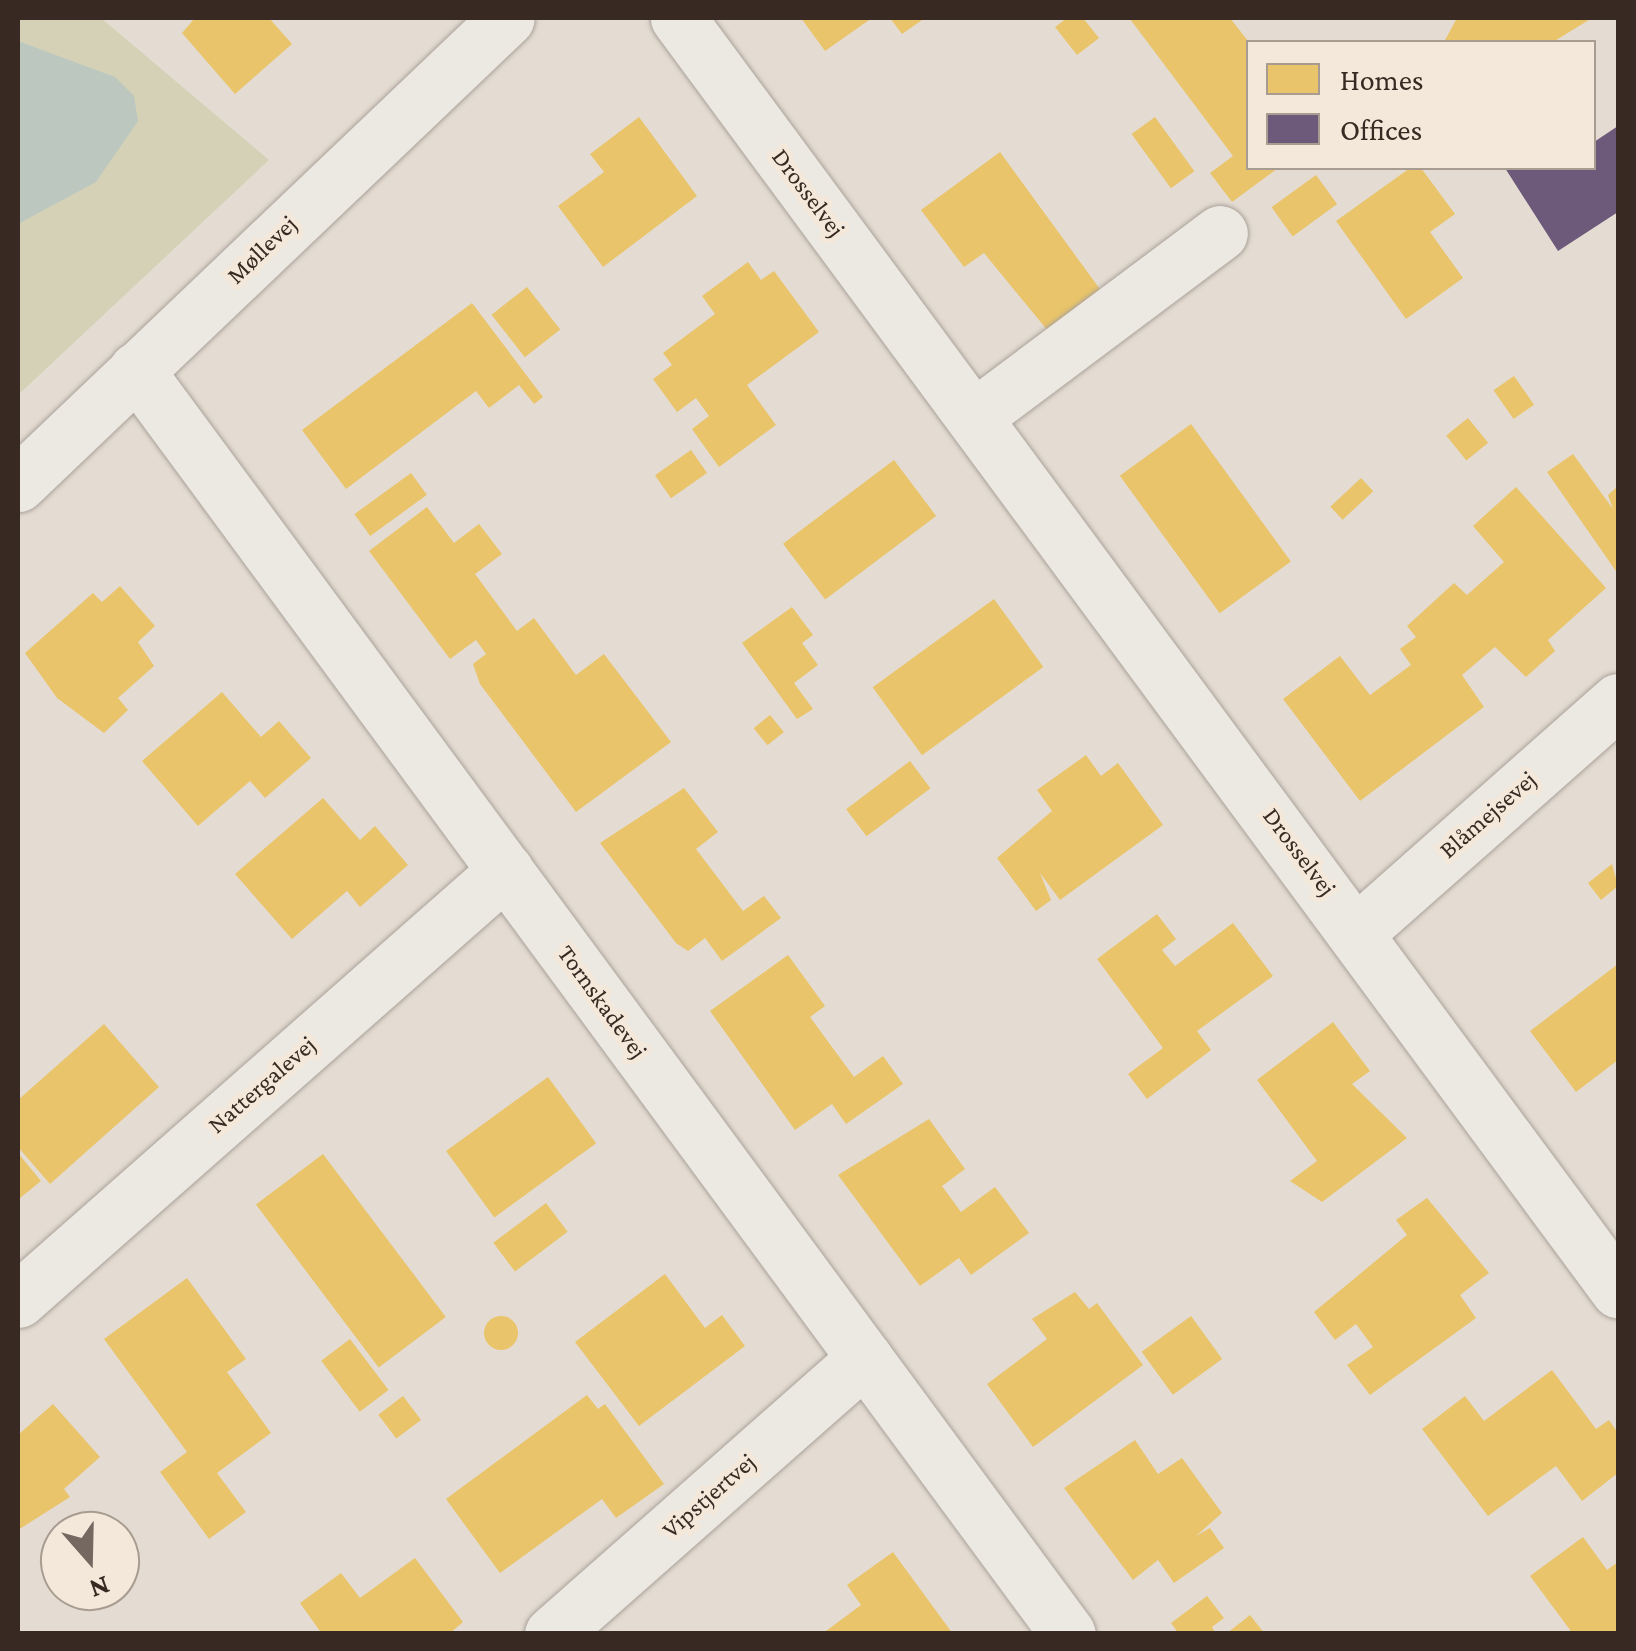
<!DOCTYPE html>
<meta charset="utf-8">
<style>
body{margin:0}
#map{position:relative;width:1636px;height:1651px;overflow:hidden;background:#e4dcd2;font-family:"Crimson Pro",serif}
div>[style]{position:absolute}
.green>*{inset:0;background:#d5d1b6}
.water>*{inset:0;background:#bcc8bf}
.homes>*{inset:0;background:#e9c46a;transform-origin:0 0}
.round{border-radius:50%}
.offices>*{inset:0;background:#6d597a}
.roads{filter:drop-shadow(0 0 2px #aaa29a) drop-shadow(0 0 2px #aaa29a)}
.minor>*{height:55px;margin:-27.5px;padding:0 27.5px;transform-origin:27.5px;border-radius:27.5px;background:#ece8e2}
span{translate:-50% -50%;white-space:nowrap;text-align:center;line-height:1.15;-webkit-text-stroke:10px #f3e8da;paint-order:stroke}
.street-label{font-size:25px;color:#382a22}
.frame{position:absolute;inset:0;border:20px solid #382a22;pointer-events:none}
.legend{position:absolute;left:1246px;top:40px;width:350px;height:130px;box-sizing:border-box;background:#f3e8da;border:2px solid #a89c90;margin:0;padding:12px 18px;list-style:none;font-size:30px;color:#382a22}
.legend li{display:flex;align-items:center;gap:20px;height:50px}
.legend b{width:50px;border:2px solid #a89c90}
.north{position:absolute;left:40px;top:1511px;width:100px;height:100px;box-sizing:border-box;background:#f3e8da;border:2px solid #a89c90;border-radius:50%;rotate:160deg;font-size:28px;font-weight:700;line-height:40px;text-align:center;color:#382a22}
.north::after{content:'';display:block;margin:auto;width:35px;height:45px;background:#746860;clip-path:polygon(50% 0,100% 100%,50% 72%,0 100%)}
</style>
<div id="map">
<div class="green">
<i style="clip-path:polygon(18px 18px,101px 18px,269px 160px,18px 395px)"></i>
</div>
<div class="water">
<i style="clip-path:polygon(18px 41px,115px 77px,134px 96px,138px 121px,96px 182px,18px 224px)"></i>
</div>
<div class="homes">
<i style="clip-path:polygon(195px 18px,269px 18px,292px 44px,235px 94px,182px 33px)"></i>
<i style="clip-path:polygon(801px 18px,872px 18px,825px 51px)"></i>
<i style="clip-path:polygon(890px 18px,925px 18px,902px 34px)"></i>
<i style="clip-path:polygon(1067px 18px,1083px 18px,1099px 38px,1077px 55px,1055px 27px)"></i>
<i style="clip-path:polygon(1230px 18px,1248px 41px,1248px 168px,1278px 168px,1232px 202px,1210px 173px,1233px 156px,1130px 19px)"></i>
<i style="clip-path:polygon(1457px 18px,1592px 18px,1553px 42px,1444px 42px)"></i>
<i style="clip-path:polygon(639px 117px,697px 196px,603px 267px,558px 206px,604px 172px,590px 154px)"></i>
<i style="left:1155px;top:117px;width:67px;height:29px;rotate:54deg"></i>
<i style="clip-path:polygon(1000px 152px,1102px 292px,1048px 331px,984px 253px,964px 267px,921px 210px)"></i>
<i style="clip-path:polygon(1410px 168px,1421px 168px,1455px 214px,1430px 232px,1463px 278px,1406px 319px,1336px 221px)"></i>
<i style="left:1316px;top:175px;width:36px;height:55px;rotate:54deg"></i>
<i style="clip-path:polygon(748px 262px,761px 280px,774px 271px,819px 332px,747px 385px,776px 425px,719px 467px,692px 429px,709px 416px,696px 398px,677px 412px,653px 379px,672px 365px,663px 353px,715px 314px,702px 296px)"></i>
<i style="left:527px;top:287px;width:54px;height:45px;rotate:52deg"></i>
<i style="clip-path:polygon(472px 303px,543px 397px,534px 404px,519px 385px,489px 408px,476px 391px,346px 489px,302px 430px)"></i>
<i style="left:1514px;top:376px;width:35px;height:25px;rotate:55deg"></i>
<i style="left:1468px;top:418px;width:32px;height:28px;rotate:51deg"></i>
<i style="left:1191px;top:424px;width:170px;height:88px;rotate:54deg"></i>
<i style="left:691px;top:450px;width:28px;height:44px;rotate:55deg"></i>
<i style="clip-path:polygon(1573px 454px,1613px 509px,1608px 495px,1618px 486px,1618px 574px,1547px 472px)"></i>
<i style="left:894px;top:460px;width:70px;height:139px;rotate:53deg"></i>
<i style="left:411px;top:473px;width:27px;height:70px;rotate:54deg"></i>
<i style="left:1361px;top:478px;width:18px;height:42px;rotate:47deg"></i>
<i style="clip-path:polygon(1516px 487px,1606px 588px,1548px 640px,1555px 651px,1526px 677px,1495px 647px,1462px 675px,1484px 707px,1360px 801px,1283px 699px,1340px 656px,1370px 695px,1411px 665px,1400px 649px,1416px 637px,1407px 626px,1454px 583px,1467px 595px,1504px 562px,1473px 526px)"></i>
<i style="clip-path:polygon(427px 507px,454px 543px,479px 524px,502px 554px,475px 574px,517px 631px,534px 618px,576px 675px,604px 654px,671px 742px,576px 812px,480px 684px,473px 664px,486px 654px,476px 640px,450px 659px,369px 551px)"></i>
<i style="clip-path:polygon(120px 586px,155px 626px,138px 642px,154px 666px,118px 698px,128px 710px,104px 733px,57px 698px,25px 653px,93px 593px,102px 602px)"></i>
<i style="left:994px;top:599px;width:84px;height:150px;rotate:54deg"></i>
<i style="clip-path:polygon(792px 607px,813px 635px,802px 643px,818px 665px,794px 683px,813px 709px,797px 719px,742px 643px)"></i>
<i style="clip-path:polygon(222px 692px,261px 737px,279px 721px,311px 758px,265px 798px,250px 781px,198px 826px,142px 761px)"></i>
<i style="left:770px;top:715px;width:22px;height:21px;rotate:51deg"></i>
<i style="clip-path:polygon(1086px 755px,1101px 776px,1118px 763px,1163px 825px,1060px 900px,1040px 873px,1051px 900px,1036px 911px,997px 858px,1052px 811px,1037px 790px)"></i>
<i style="left:910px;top:761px;width:34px;height:80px;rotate:53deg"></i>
<i style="clip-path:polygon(684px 788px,718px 832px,696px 849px,743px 911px,764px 896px,781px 918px,722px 961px,705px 938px,688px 951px,676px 943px,600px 843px)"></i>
<i style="clip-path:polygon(323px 798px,360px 840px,375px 826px,408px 865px,360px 907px,347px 891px,292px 939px,235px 874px)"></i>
<i style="clip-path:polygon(1612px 864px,1618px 886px,1601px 900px,1588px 883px)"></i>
<i style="clip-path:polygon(1157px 914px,1176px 939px,1162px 950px,1175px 966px,1233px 923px,1273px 976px,1197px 1031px,1211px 1050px,1147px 1099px,1128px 1074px,1163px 1048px,1097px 959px)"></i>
<i style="clip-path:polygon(788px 955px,825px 1006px,810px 1017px,854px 1077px,883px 1056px,903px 1084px,846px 1124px,832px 1104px,795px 1130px,710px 1011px)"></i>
<i style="clip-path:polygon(1618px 964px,1618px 1060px,1576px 1092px,1530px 1031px)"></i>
<i style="clip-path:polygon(1333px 1022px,1370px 1071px,1352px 1084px,1407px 1138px,1322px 1202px,1290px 1181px,1317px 1161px,1257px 1080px)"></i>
<i style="clip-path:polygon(104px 1024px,159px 1087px,50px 1184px,18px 1147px,18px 1100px)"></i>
<i style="left:548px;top:1077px;width:82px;height:126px;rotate:54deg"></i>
<i style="clip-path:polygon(929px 1119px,965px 1169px,942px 1186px,961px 1212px,995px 1187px,1029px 1233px,971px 1275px,959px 1258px,920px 1286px,838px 1175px)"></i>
<i style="clip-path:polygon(18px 1153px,41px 1181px,20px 1198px,18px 1196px)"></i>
<i style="left:323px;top:1154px;width:204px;height:84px;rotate:53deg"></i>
<i style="clip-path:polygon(1427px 1198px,1489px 1273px,1460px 1295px,1476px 1318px,1370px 1395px,1347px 1365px,1373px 1347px,1356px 1324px,1335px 1340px,1314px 1312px,1407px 1235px,1396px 1220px)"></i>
<i style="left:546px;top:1203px;width:36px;height:66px;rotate:53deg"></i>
<i style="clip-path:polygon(665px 1274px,705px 1328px,722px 1315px,745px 1346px,639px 1426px,575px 1342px)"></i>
<i style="clip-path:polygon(187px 1278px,246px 1359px,227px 1372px,271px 1433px,217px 1473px,246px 1512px,209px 1539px,160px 1472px,187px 1452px,104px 1339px)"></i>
<i style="clip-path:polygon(1075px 1292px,1089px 1309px,1097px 1303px,1143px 1365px,1033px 1447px,987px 1384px,1047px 1339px,1032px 1319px)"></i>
<i class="round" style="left:484px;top:1316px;width:34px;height:34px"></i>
<i style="left:1191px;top:1316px;width:53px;height:61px;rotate:54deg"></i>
<i style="left:350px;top:1339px;width:64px;height:36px;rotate:53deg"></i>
<i style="clip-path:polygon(1552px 1370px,1596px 1429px,1609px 1420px,1618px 1433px,1618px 1473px,1582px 1501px,1556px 1466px,1488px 1516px,1422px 1429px,1465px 1396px,1484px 1421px)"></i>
<i style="clip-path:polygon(587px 1395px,598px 1409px,605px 1404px,664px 1484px,616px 1518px,602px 1499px,500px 1573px,446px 1499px)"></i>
<i style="left:403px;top:1396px;width:30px;height:31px;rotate:53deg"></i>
<i style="clip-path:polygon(53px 1404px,100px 1457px,64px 1489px,70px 1497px,18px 1530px,18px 1435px)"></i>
<i style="clip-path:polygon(1135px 1440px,1158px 1474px,1182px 1458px,1222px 1513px,1196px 1536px,1210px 1528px,1224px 1548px,1174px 1583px,1158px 1560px,1133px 1580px,1064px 1488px)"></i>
<i style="clip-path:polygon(1583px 1537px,1607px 1570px,1618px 1562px,1618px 1634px,1573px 1634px,1530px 1576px)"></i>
<i style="clip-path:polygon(893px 1552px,953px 1634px,822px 1634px,861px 1605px,847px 1585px)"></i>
<i style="clip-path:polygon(415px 1558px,463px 1622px,449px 1634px,322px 1634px,300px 1603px,341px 1573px,360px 1598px)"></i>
<i style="clip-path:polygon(1207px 1596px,1224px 1618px,1212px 1627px,1216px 1634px,1179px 1634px,1171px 1623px)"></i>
<i style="clip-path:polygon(1250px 1615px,1265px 1634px,1226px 1634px)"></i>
</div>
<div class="offices">
<i style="clip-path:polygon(1618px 126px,1618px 212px,1558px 251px,1505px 168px,1594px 168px,1594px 142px)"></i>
</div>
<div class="roads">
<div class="minor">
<i style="left:678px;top:18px;width:1582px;rotate:53.54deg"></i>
<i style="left:136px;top:370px;width:1570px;rotate:53.6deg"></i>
<i style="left:974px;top:417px;width:307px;rotate:-36.8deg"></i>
<i style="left:18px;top:484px;width:675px;rotate:-43.62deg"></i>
<i style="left:1358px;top:931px;width:347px;rotate:-41.5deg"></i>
<i style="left:18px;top:1300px;width:650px;rotate:-41.38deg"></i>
<i style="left:552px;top:1634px;width:417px;rotate:-41.4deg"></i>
</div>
</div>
<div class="street-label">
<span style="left:808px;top:193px;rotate:53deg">Drosselvej</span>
<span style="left:262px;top:250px;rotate:-44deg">Møllevej</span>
<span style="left:1488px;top:815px;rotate:-41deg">Blåmejsevej</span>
<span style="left:1299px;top:852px;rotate:53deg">Drosselvej</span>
<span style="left:602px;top:1002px;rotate:54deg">Tornskadevej</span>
<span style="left:262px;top:1085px;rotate:-41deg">Nattergalevej</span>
<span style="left:709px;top:1496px;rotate:-41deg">Vipstjertvej</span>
</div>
<div class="frame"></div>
<ul class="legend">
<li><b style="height:28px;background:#e9c46a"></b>Homes</li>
<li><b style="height:28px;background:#6d597a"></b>Offices</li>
</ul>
<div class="north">N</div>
</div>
